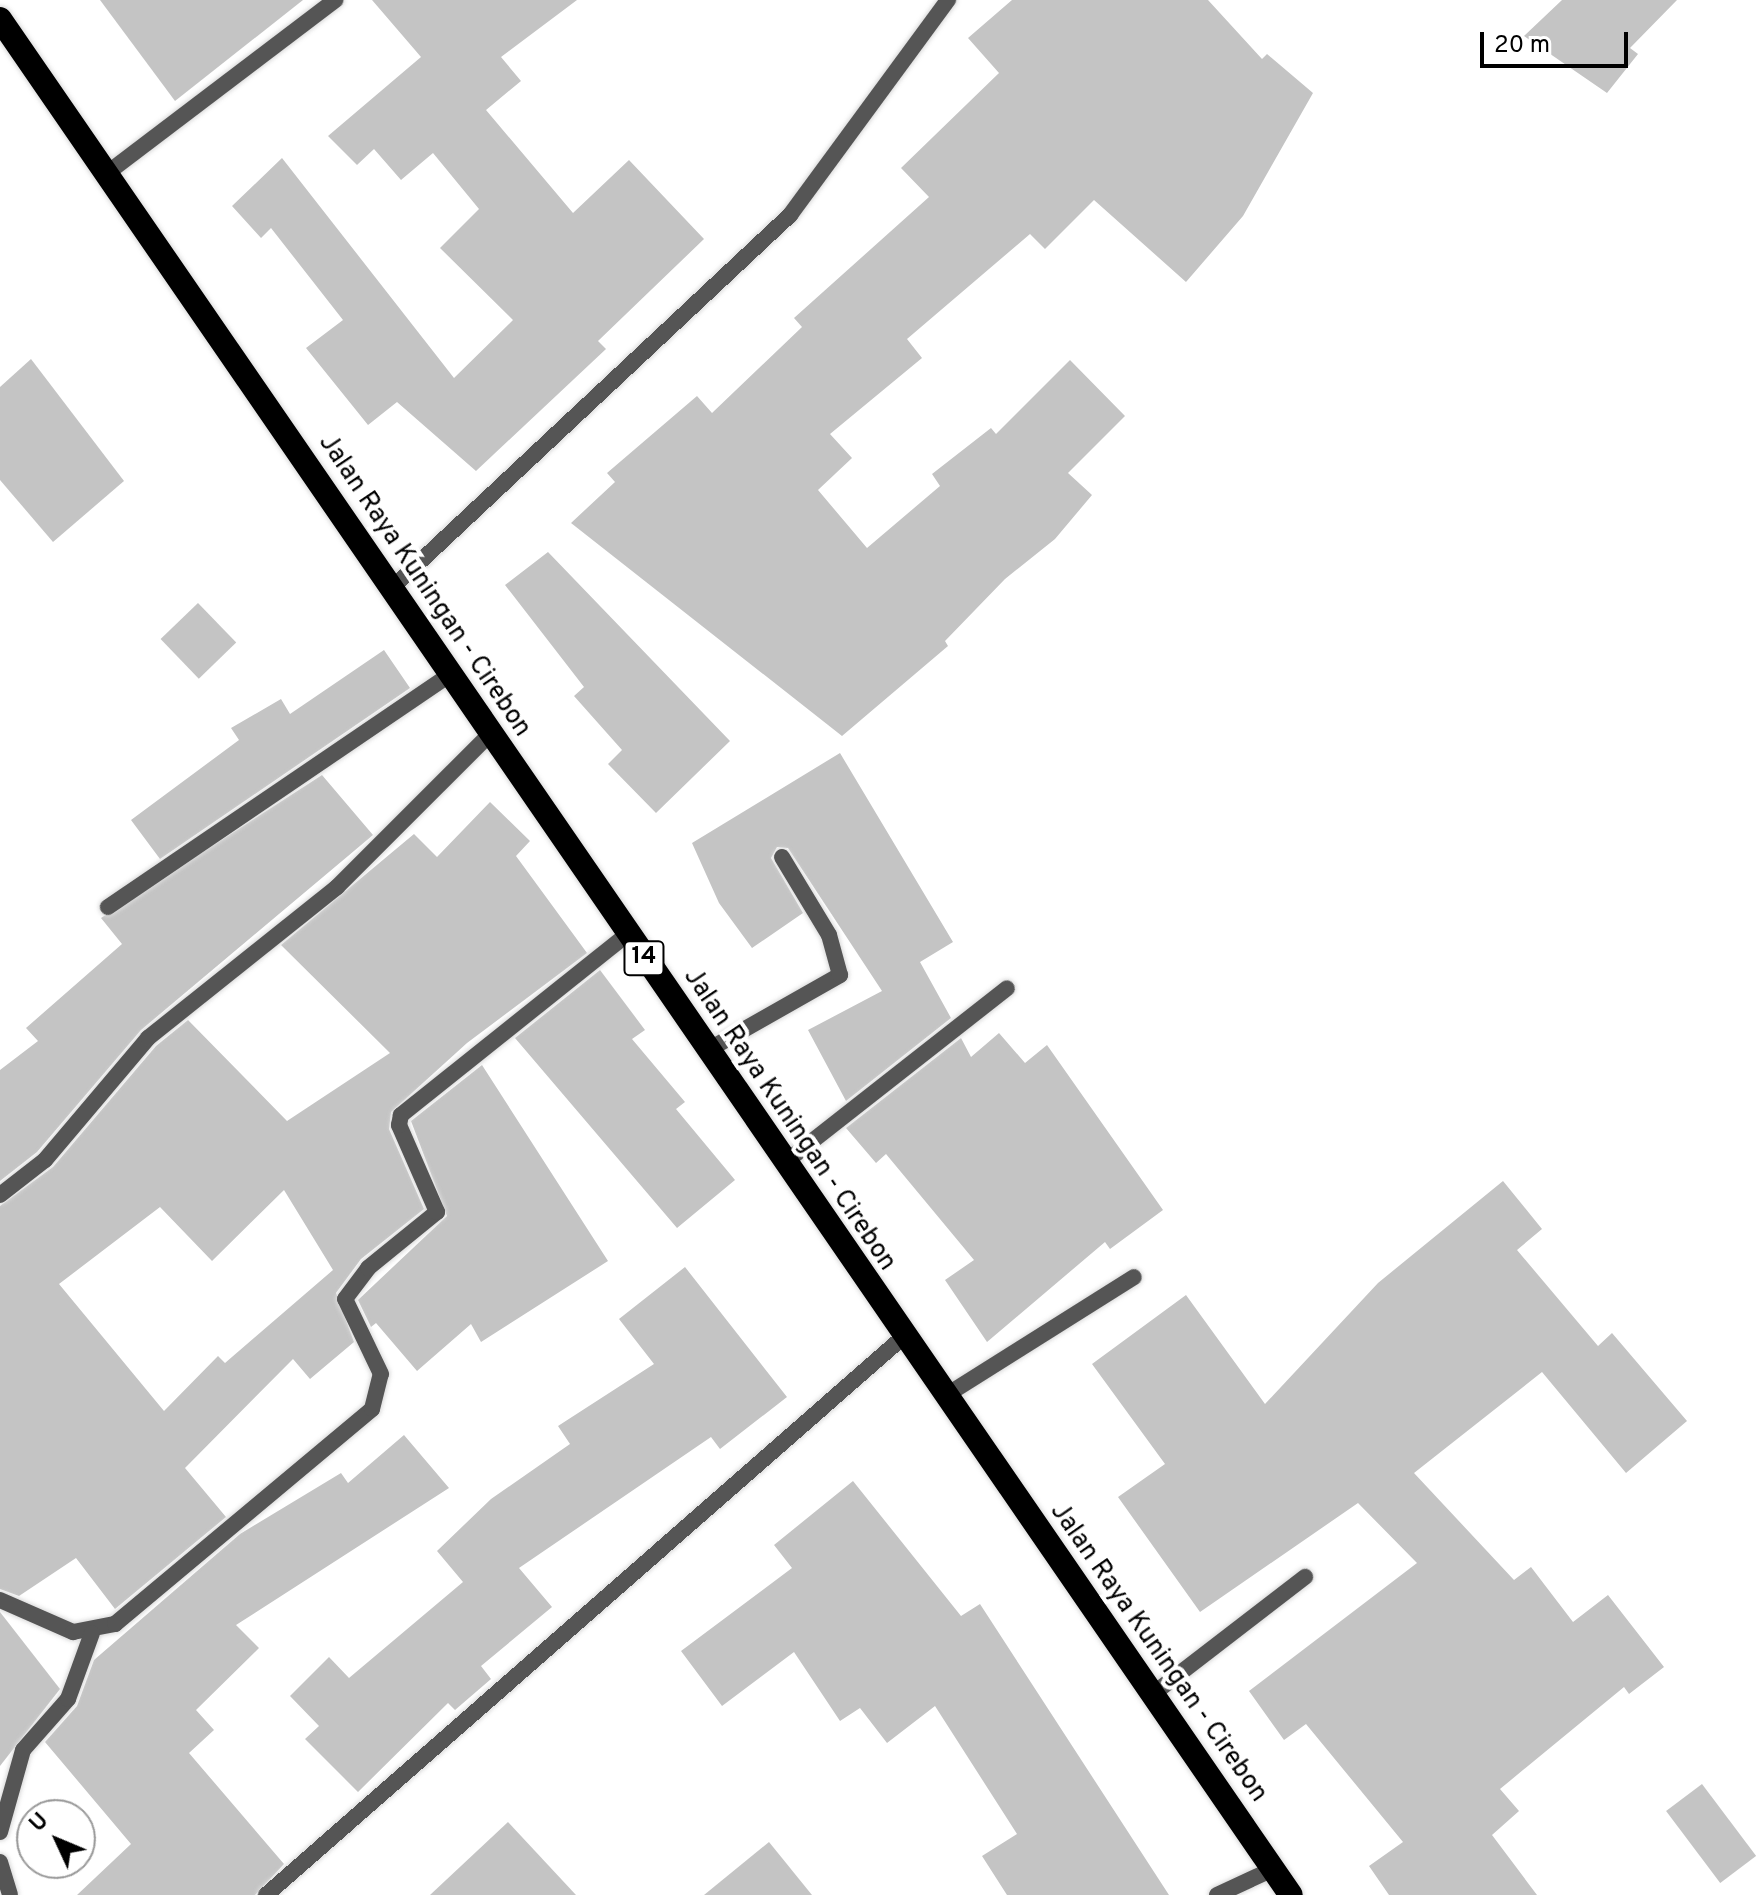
<!DOCTYPE html>
<style>
body{margin:0}
#map{position:relative;width:1756px;height:1895px;overflow:hidden;background:#fff;font-family:Overpass,sans-serif}
div>[style]{position:absolute}
.building>*{inset:0;background:#c4c4c4;transform-origin:0 0}
.roads{filter:drop-shadow(0 0 2px #dbdbdb) drop-shadow(0 0 2px #dbdbdb)}
.street>*{height:16px;margin:-8px;padding:0 8px;transform-origin:8px;border-radius:8px;background:#555}
.highway>*{height:24px;margin:-12px;padding:0 12px;transform-origin:12px;border-radius:12px;background:#000}
span{translate:-50% -50%;white-space:nowrap;text-align:center;line-height:1.15;-webkit-text-stroke:8px #fff;paint-order:stroke}
.shield-label span{padding:2px 6px;background:#fff;border:2px solid;border-radius:6px;-webkit-text-stroke-width:0}
.shield-label{font-size:24px;color:#000;font-weight:700}
.street-label{font-size:26px;color:#000}
.north{position:absolute;left:16px;top:1799px;width:80px;height:80px;box-sizing:border-box;background:#fff;border:2px solid #999;border-radius:50%;rotate:314deg;font-size:22px;font-weight:700;line-height:32px;text-align:center;color:#000}
.north::after{content:'';display:block;margin:auto;width:28px;height:36px;background:#000;clip-path:polygon(50% 0,100% 100%,50% 72%,0 100%)}
.scale{position:absolute;left:1480px;top:32px;width:148px;height:36px;box-sizing:border-box;border:4px solid #000;border-top:0;padding-left:10px;font-size:24px;line-height:28px;white-space:nowrap;color:#000;-webkit-text-stroke:6px #fff;paint-order:stroke}
</style>
<div id="map">
<div class="building">
<i style="clip-path:polygon(100px 0,303px 0,175px 101px)"></i>
<i style="clip-path:polygon(372px 0,577px 0,501px 57px,521px 81px,486px 110px,573px 213px,629px 160px,704px 239px,598px 341px,606px 349px,476px 471px,397px 402px,368px 425px,306px 348px,343px 320px,271px 228px,261px 238px,232px 206px,282px 158px,454px 378px,513px 320px,440px 248px,479px 209px,433px 153px,401px 180px,374px 149px,357px 165px,328px 136px,421px 57px)"></i>
<i style="clip-path:polygon(1012px 0,1208px 0,1262px 59px,1267px 54px,1313px 93px,1243px 216px,1186px 282px,1094px 200px,1045px 249px,1030px 234px,907px 339px,922px 358px,830px 434px,852px 458px,818px 490px,867px 548px,940px 486px,932px 474px,991px 428px,996px 434px,1070px 360px,1125px 416px,1068px 473px,1092px 495px,1055px 539px,1005px 579px,945px 641px,948px 646px,842px 736px,571px 523px,615px 482px,607px 473px,697px 396px,712px 413px,802px 327px,794px 318px,929px 197px,901px 168px,999px 73px,968px 38px)"></i>
<i style="clip-path:polygon(1562px 0,1677px 0,1630px 48px,1638px 54px,1607px 93px,1524px 36px)"></i>
<i style="clip-path:polygon(31px 359px,124px 481px,53px 542px,0 480px,0 387px)"></i>
<i style="clip-path:polygon(548px 552px,730px 741px,656px 813px,608px 764px,622px 750px,574px 696px,584px 687px,505px 585px)"></i>
<i style="left:198px;top:603px;width:55px;height:52px;rotate:46deg"></i>
<i style="clip-path:polygon(384px 650px,410px 688px,160px 859px,131px 820px,239px 740px,231px 728px,281px 699px,290px 714px)"></i>
<i style="clip-path:polygon(840px 753px,953px 942px,920px 962px,951px 1018px,846px 1101px,808px 1030px,882px 991px,788px 848px,777px 847px,771px 858px,803px 913px,752px 948px,719px 903px,692px 843px)"></i>
<i style="clip-path:polygon(322px 775px,373px 835px,141px 1030px,37px 1152px,0 1181px,0 1070px,38px 1041px,26px 1028px,122px 944px,101px 918px)"></i>
<i style="clip-path:polygon(evenodd,490px 802px,530px 841px,516px 856px,587px 953px,467px 1043px,391px 1112px,389px 1129px,424px 1209px,361px 1259px,336px 1293px,354px 1342px,310px 1379px,293px 1359px,185px 1468px,226px 1517px,115px 1609px,76px 1558px,19px 1596px,0 1589px,0 1206px,53px 1167px,156px 1046px,188px 1020px,287px 1121px,390px 1053px,281px 945px,414px 834px,437px 857px,490px 802px,284px 1190px,333px 1270px,225px 1363px,218px 1356px,164px 1411px,59px 1284px,160px 1207px,212px 1261px,284px 1190px)"></i>
<i style="clip-path:polygon(600px 970px,645px 1030px,632px 1039px,685px 1102px,676px 1109px,735px 1180px,677px 1228px,515px 1038px)"></i>
<i style="clip-path:polygon(999px 1033px,1025px 1063px,1047px 1045px,1163px 1210px,1110px 1249px,1105px 1242px,987px 1342px,945px 1280px,974px 1260px,886px 1154px,876px 1163px,846px 1128px,961px 1038px,971px 1057px)"></i>
<i style="clip-path:polygon(482px 1065px,608px 1261px,481px 1342px,471px 1324px,417px 1371px,376px 1323px,371px 1327px,358px 1300px,447px 1216px,411px 1121px)"></i>
<i style="clip-path:polygon(1503px 1181px,1542px 1229px,1517px 1250px,1598px 1346px,1612px 1333px,1687px 1421px,1626px 1473px,1542px 1372px,1414px 1473px,1514px 1580px,1531px 1567px,1573px 1622px,1608px 1595px,1664px 1667px,1629px 1694px,1624px 1687px,1500px 1789px,1519px 1811px,1492px 1835px,1537px 1895px,1389px 1895px,1369px 1866px,1403px 1842px,1306px 1724px,1284px 1740px,1249px 1691px,1417px 1563px,1358px 1503px,1200px 1612px,1118px 1497px,1165px 1464px,1092px 1364px,1186px 1295px,1265px 1404px,1378px 1283px)"></i>
<i style="clip-path:polygon(685px 1267px,787px 1397px,720px 1449px,711px 1437px,519px 1568px,552px 1607px,481px 1666px,491px 1679px,455px 1710px,448px 1703px,358px 1792px,305px 1739px,319px 1726px,290px 1696px,329px 1657px,349px 1678px,463px 1582px,437px 1551px,491px 1499px,570px 1444px,558px 1426px,654px 1364px,619px 1319px)"></i>
<i style="clip-path:polygon(404px 1435px,449px 1488px,236px 1625px,259px 1648px,196px 1710px,214px 1730px,189px 1753px,284px 1864px,255px 1895px,77px 1895px,131px 1844px,45px 1742px,77px 1706px,94px 1660px,240px 1534px,341px 1473px,348px 1483px)"></i>
<i style="clip-path:polygon(853px 1481px,961px 1616px,980px 1604px,1169px 1895px,1007px 1895px,982px 1856px,1017px 1834px,935px 1706px,887px 1743px,860px 1708px,840px 1721px,794px 1652px,722px 1706px,681px 1651px,792px 1568px,774px 1545px)"></i>
<i style="clip-path:polygon(0 1612px,60px 1689px,0 1766px)"></i>
<i style="left:1702px;top:1784px;width:90px;height:45px;rotate:53deg"></i>
<i style="clip-path:polygon(508px 1822px,576px 1895px,430px 1895px)"></i>
<i style="clip-path:polygon(769px 1842px,812px 1895px,704px 1895px)"></i>
</div>
<div class="roads">
<div class="street">
<i style="left:106px;top:174px;width:288px;rotate:-37.2deg"></i>
<i style="left:394px;top:586px;width:543px;rotate:-43.13deg"></i>
<i style="left:790px;top:215px;width:267px;rotate:-53.7deg"></i>
<i style="left:108px;top:907px;width:416px;rotate:-34.2deg"></i>
<i style="left:708px;top:1050px;width:152px;rotate:-29.6deg"></i>
<i style="left:840px;top:975px;width:41px;rotate:-105.4deg"></i>
<i style="left:829px;top:935px;width:91px;rotate:-121.1deg"></i>
<i style="left:788px;top:1160px;width:278px;rotate:-38.1deg"></i>
<i style="left:0;top:1195px;width:57px;rotate:-37.9deg"></i>
<i style="left:45px;top:1160px;width:160px;rotate:-49.8deg"></i>
<i style="left:148px;top:1038px;width:242px;rotate:-38.6deg"></i>
<i style="left:337px;top:887px;width:216px;rotate:-45deg"></i>
<i style="left:945px;top:1396px;width:223px;rotate:-32.2deg"></i>
<i style="left:0;top:1600px;width:80px;rotate:23.7deg"></i>
<i style="left:73px;top:1632px;width:43px;rotate:-10.8deg"></i>
<i style="left:115px;top:1624px;width:335px;rotate:-39.9deg"></i>
<i style="left:372px;top:1409px;width:36px;rotate:-76deg"></i>
<i style="left:381px;top:1374px;width:83px;rotate:-115.6deg"></i>
<i style="left:345px;top:1299px;width:39px;rotate:-53deg"></i>
<i style="left:368px;top:1268px;width:89px;rotate:-39.1deg"></i>
<i style="left:437px;top:1212px;width:95px;rotate:-113.6deg"></i>
<i style="left:399px;top:1125px;width:10px;rotate:-79deg"></i>
<i style="left:401px;top:1115px;width:290px;rotate:-38.6deg"></i>
<i style="left:1153px;top:1694px;width:192px;rotate:-37.6deg"></i>
<i style="left:0;top:1832px;width:85px;rotate:-74.3deg"></i>
<i style="left:23px;top:1750px;width:68px;rotate:-48.6deg"></i>
<i style="left:68px;top:1699px;width:70px;rotate:-70deg"></i>
<i style="left:0;top:1862px;width:34px;rotate:73deg"></i>
<i style="left:266px;top:1895px;width:845px;rotate:-41.21deg"></i>
<i style="left:1217px;top:1895px;width:62px;rotate:-24.9deg"></i>
</div>
<div class="highway">
<i style="left:0;top:19px;width:2277px;rotate:55.47deg"></i>
</div>
</div>
<div class="shield-label">
<span style="left:644px;top:958px">14</span>
</div>
<div class="street-label">
<span style="left:424px;top:586px;rotate:56deg">Jalan Raya Kuningan - Cirebon</span>
<span style="left:789px;top:1120px;rotate:56deg">Jalan Raya Kuningan - Cirebon</span>
<span style="left:1158px;top:1653px;rotate:55deg">Jalan Raya Kuningan - Cirebon</span>
</div>
<div class="north">U</div>
<div class="scale">20 m</div>
</div>
